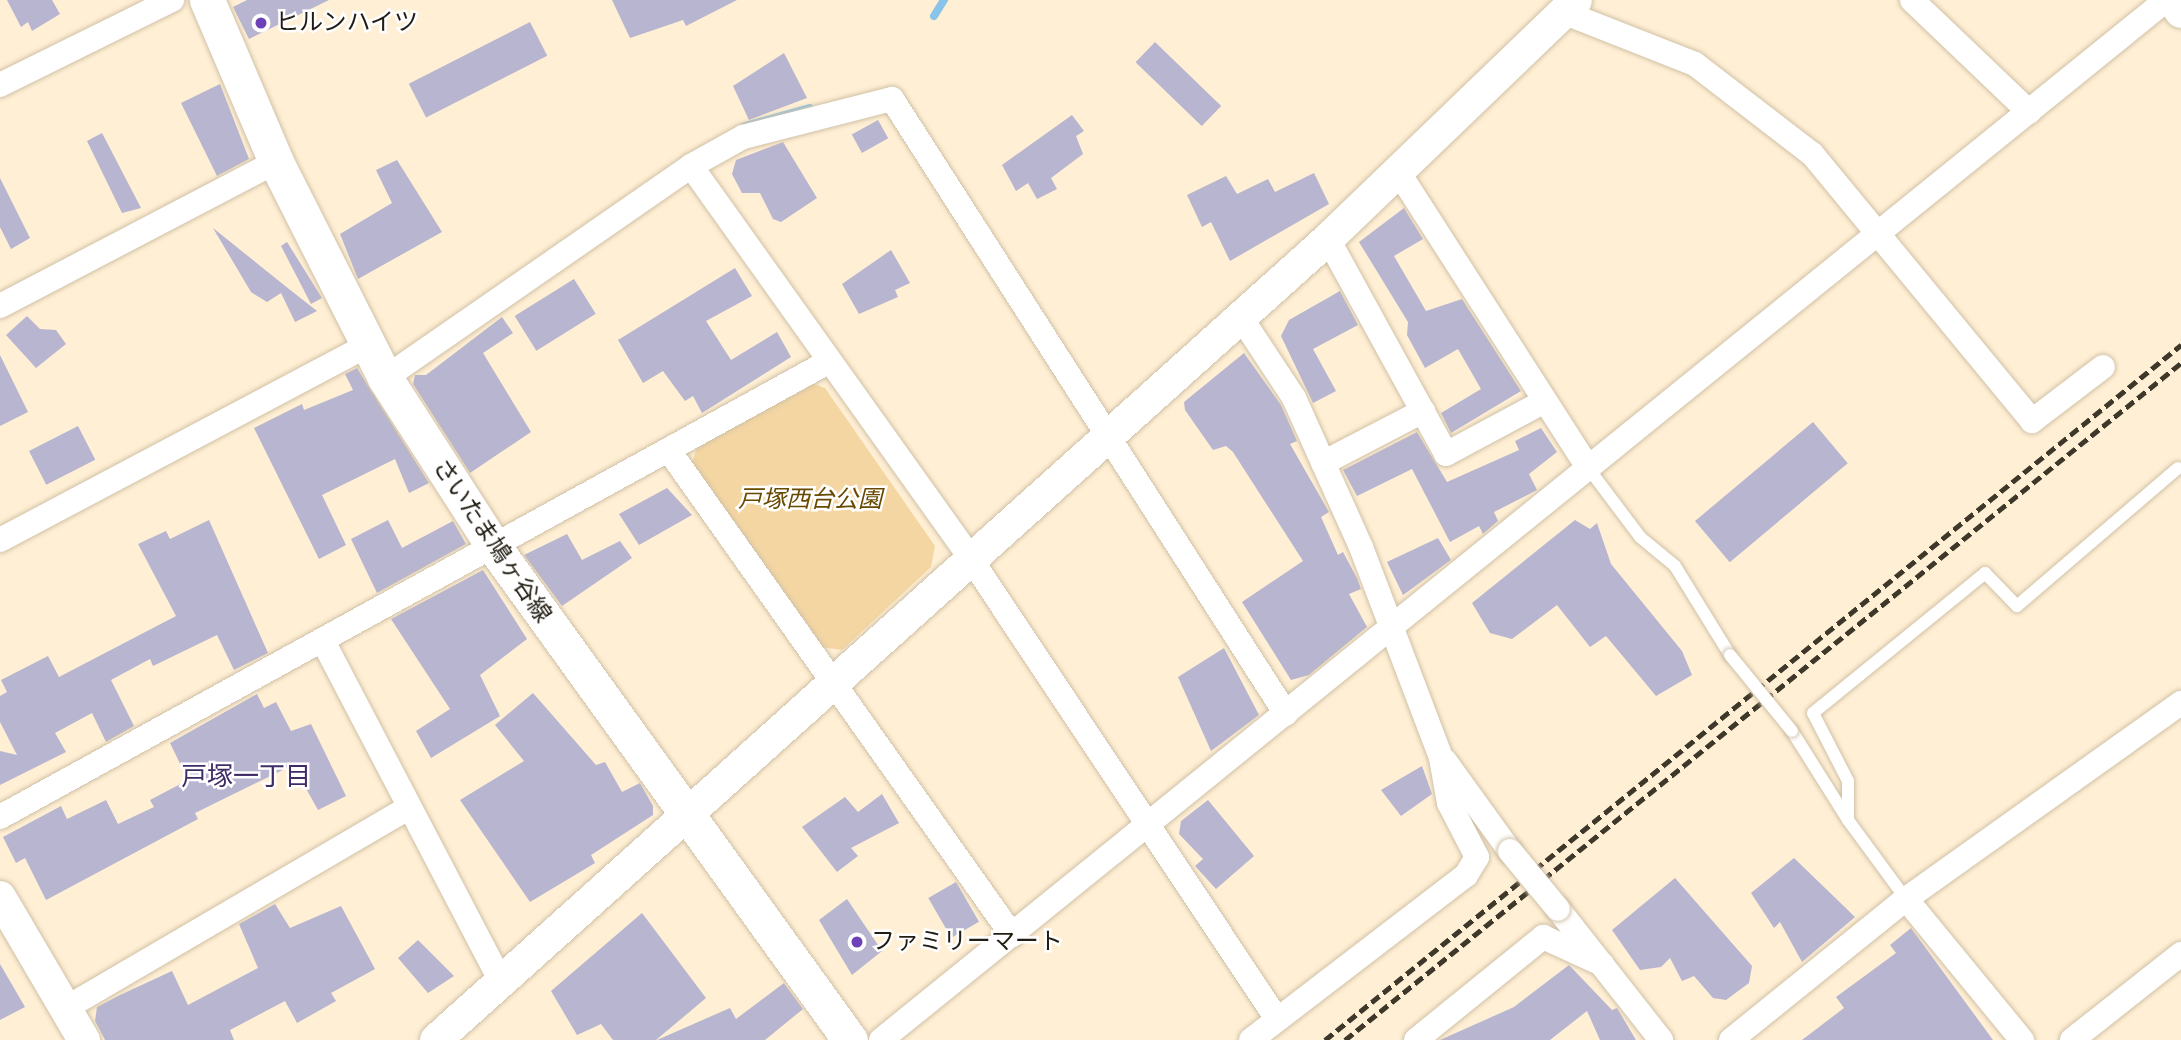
<!DOCTYPE html>
<meta charset="utf-8">
<style>
body{margin:0}
#map{position:relative;width:2181px;height:1040px;overflow:hidden;background:#ffefd4;font-family:Bitter,"Noto Sans JP",serif}
div>[style]{position:absolute}
.green>*{inset:0;background:#f4d6a3}
.stream>*{height:8px;margin:-4px;padding:0 4px;transform-origin:4px;border-radius:4px;background:#89c3ea}
.building>*{inset:0;background:#b7b5d0;transform-origin:0 0}
.roads{filter:drop-shadow(0 0 2px #d0c1a7) drop-shadow(0 0 2px #d0c1a7)}
.service>*{height:12px;margin:-6px;padding:0 6px;transform-origin:6px;border-radius:6px;background:#fff}
.minor>*{height:24px;margin:-12px;padding:0 12px;transform-origin:12px;border-radius:12px;background:#fff}
.tertiary>*{height:32px;margin:-16px;padding:0 16px;transform-origin:16px;border-radius:16px;background:#fff}
.secondary>*{height:35px;margin:-17.5px;padding:0 17.5px;transform-origin:17.5px;border-radius:17.5px;background:#fff}
.rail>*{height:5px;margin-top:-2.5px;transform-origin:0;background:repeating-linear-gradient(90deg,#3e382b 0 10px,transparent 0 15px)}
.bridges{filter:drop-shadow(0 0 2px #d0c1a7) drop-shadow(0 0 2px #d0c1a7)}
.service-bridge>*{height:12px;margin:-6px;padding:0 6px;transform-origin:6px;border-radius:6px;background:#fff}
.minor-bridge>*{height:24px;margin:-12px;padding:0 12px;transform-origin:12px;border-radius:12px;background:#fff}
.dots>*{width:19px;height:19px;translate:-50% -50%;box-sizing:border-box;border:4px solid #fff;border-radius:50%}
span{translate:-50% -50%;white-space:nowrap;text-align:center;line-height:1.15;-webkit-text-stroke:5px #fff;paint-order:stroke}
.poi-label{font-size:24px;color:#221d13}
.left{translate:0 -50%;text-align:left}
.park-label{font-size:24px;color:#684900;font-style:italic}
.street-label{font-size:24px;color:#221d13}
.neighbourhood-label{font-size:26px;color:#3f2c67}
</style>
<div id="map">
<div class="green">
<i style="clip-path:polygon(814px 384px,825px 388px,935px 546px,931px 567px,842px 650px,820px 647px,691px 466px,697px 447px)"></i>
</div>
<div class="stream">
<i style="left:934px;top:16px;width:19px;rotate:-58deg"></i>
<i style="left:745px;top:126px;width:67px;rotate:-15.5deg"></i>
</div>
<div class="building">
<i style="clip-path:polygon(7px 0,52px 0,60px 14px,32px 31px,28px 22px,21px 27px)"></i>
<i style="clip-path:polygon(247px 0,329px 0,249px 39px,233px 7px)"></i>
<i style="clip-path:polygon(612px 0,737px 0,686px 26px,683px 20px,630px 38px)"></i>
<i style="left:530px;top:22px;width:38px;height:136px;rotate:63deg"></i>
<i style="left:1155px;top:42px;width:92px;height:28px;rotate:44deg"></i>
<i style="clip-path:polygon(784px 53px,807px 98px,749px 120px,733px 86px)"></i>
<i style="clip-path:polygon(220px 84px,249px 159px,217px 176px,181px 103px)"></i>
<i style="clip-path:polygon(1072px 115px,1084px 131px,1076px 136px,1083px 154px,1051px 178px,1057px 189px,1037px 199px,1028px 183px,1016px 191px,1002px 165px)"></i>
<i style="left:878px;top:120px;width:21px;height:30px;rotate:61deg"></i>
<i style="clip-path:polygon(102px 133px,141px 208px,122px 213px,87px 141px)"></i>
<i style="clip-path:polygon(783px 142px,817px 198px,781px 222px,773px 219px,760px 193px,742px 193px,732px 174px,736px 160px)"></i>
<i style="clip-path:polygon(397px 160px,442px 232px,358px 279px,340px 234px,392px 203px,376px 170px)"></i>
<i style="clip-path:polygon(1314px 173px,1329px 204px,1230px 261px,1211px 222px,1202px 227px,1187px 195px,1226px 176px,1237px 194px,1268px 179px,1275px 192px)"></i>
<i style="clip-path:polygon(0 178px,30px 238px,11px 249px,0 227px)"></i>
<i style="clip-path:polygon(1404px 208px,1423px 239px,1394px 256px,1426px 311px,1462px 299px,1521px 391px,1451px 433px,1441px 413px,1481px 389px,1458px 349px,1425px 368px,1407px 335px,1408px 322px,1359px 242px)"></i>
<i style="clip-path:polygon(213px 228px,289px 289px,317px 311px,295px 322px,281px 293px,267px 302px,251px 292px)"></i>
<i style="clip-path:polygon(287px 242px,322px 298px,311px 304px,281px 246px)"></i>
<i style="clip-path:polygon(891px 250px,910px 283px,895px 290px,898px 297px,859px 314px,842px 284px)"></i>
<i style="clip-path:polygon(735px 268px,752px 296px,706px 321px,731px 360px,777px 332px,791px 357px,702px 413px,693px 396px,685px 401px,663px 371px,643px 383px,618px 340px)"></i>
<i style="left:574px;top:279px;width:41px;height:70px;rotate:58deg"></i>
<i style="clip-path:polygon(1340px 291px,1358px 325px,1313px 349px,1336px 391px,1313px 403px,1281px 336px,1289px 320px)"></i>
<i style="clip-path:polygon(27px 316px,40px 329px,56px 330px,66px 344px,36px 368px,6px 335px)"></i>
<i style="clip-path:polygon(502px 317px,513px 333px,483px 353px,531px 432px,470px 473px,413px 384px,415px 375px,426px 375px)"></i>
<i style="clip-path:polygon(1244px 353px,1281px 405px,1297px 441px,1290px 444px,1329px 512px,1321px 517px,1338px 555px,1343px 552px,1357px 578px,1361px 589px,1349px 594px,1367px 627px,1309px 675px,1291px 680px,1242px 602px,1303px 561px,1233px 452px,1226px 446px,1213px 450px,1185px 410px,1184px 402px)"></i>
<i style="clip-path:polygon(0 355px,28px 412px,0 426px)"></i>
<i style="clip-path:polygon(357px 368px,429px 483px,409px 493px,395px 459px,322px 495px,346px 545px,319px 559px,254px 428px,302px 404px,304px 410px,353px 390px,345px 374px)"></i>
<i style="left:1813px;top:422px;width:54px;height:154px;rotate:50deg"></i>
<i style="left:78px;top:426px;width:38px;height:55px;rotate:63deg"></i>
<i style="clip-path:polygon(1541px 428px,1557px 452px,1529px 474px,1537px 490px,1494px 512px,1498px 521px,1483px 534px,1479px 526px,1450px 542px,1412px 469px,1357px 496px,1343px 470px,1417px 432px,1447px 482px,1519px 450px,1515px 441px)"></i>
<i style="clip-path:polygon(667px 488px,692px 515px,639px 545px,619px 514px)"></i>
<i style="clip-path:polygon(209px 520px,268px 653px,234px 670px,217px 635px,153px 666px,150px 659px,111px 680px,134px 726px,106px 742px,92px 713px,55px 733px,66px 752px,0 785px,0 751px,17px 755px,0 722px,0 696px,7px 692px,1px 680px,48px 656px,59px 677px,176px 616px,138px 544px,166px 531px,170px 539px)"></i>
<i style="clip-path:polygon(388px 520px,402px 548px,453px 521px,466px 544px,377px 593px,351px 539px)"></i>
<i style="clip-path:polygon(1575px 520px,1590px 529px,1597px 523px,1611px 564px,1682px 651px,1692px 675px,1656px 696px,1606px 636px,1590px 647px,1557px 605px,1512px 639px,1490px 633px,1472px 603px)"></i>
<i style="clip-path:polygon(567px 534px,582px 560px,620px 541px,632px 558px,562px 606px,524px 555px)"></i>
<i style="clip-path:polygon(1438px 538px,1451px 560px,1403px 595px,1387px 562px)"></i>
<i style="clip-path:polygon(483px 570px,527px 639px,480px 675px,500px 716px,431px 758px,416px 731px,450px 709px,391px 619px)"></i>
<i style="clip-path:polygon(1224px 648px,1259px 715px,1211px 751px,1178px 677px)"></i>
<i style="clip-path:polygon(533px 693px,596px 765px,605px 762px,622px 792px,640px 783px,653px 806px,653px 815px,591px 855px,595px 863px,530px 902px,460px 800px,524px 761px,495px 725px)"></i>
<i style="clip-path:polygon(257px 694px,264px 708px,276px 702px,291px 731px,311px 724px,346px 796px,318px 810px,293px 765px,195px 813px,198px 819px,46px 900px,25px 858px,16px 863px,3px 837px,61px 806px,67px 819px,106px 800px,118px 824px,154px 807px,150px 800px,188px 780px,170px 743px)"></i>
<i style="clip-path:polygon(1422px 766px,1432px 794px,1401px 816px,1381px 790px)"></i>
<i style="clip-path:polygon(882px 794px,899px 823px,851px 848px,858px 856px,837px 872px,802px 827px,845px 797px,858px 812px)"></i>
<i style="clip-path:polygon(1208px 800px,1254px 856px,1216px 889px,1195px 866px,1203px 859px,1179px 834px,1181px 821px)"></i>
<i style="clip-path:polygon(1794px 858px,1855px 917px,1802px 962px,1780px 922px,1774px 928px,1751px 893px)"></i>
<i style="clip-path:polygon(1675px 878px,1752px 966px,1749px 983px,1726px 1000px,1713px 998px,1694px 976px,1682px 981px,1670px 958px,1661px 967px,1640px 970px,1612px 930px)"></i>
<i style="left:956px;top:882px;width:46px;height:32px;rotate:60deg"></i>
<i style="clip-path:polygon(847px 899px,882px 951px,852px 975px,819px 920px)"></i>
<i style="clip-path:polygon(275px 904px,290px 928px,341px 906px,375px 969px,331px 993px,336px 1001px,297px 1023px,285px 1001px,230px 1030px,234px 1040px,105px 1040px,95px 1021px,97px 1007px,120px 995px,172px 971px,188px 1005px,258px 968px,239px 924px)"></i>
<i style="clip-path:polygon(642px 913px,706px 998px,656px 1040px,613px 1040px,601px 1024px,577px 1035px,551px 991px)"></i>
<i style="clip-path:polygon(1911px 928px,1993px 1040px,1802px 1040px,1844px 1008px,1836px 997px,1896px 953px,1890px 945px)"></i>
<i style="clip-path:polygon(418px 940px,454px 976px,428px 993px,398px 958px)"></i>
<i style="clip-path:polygon(0 964px,25px 1007px,0 1020px)"></i>
<i style="clip-path:polygon(1569px 965px,1612px 1010px,1617px 1008px,1636px 1040px,1600px 1040px,1587px 1011px,1550px 1040px,1440px 1040px,1514px 1007px)"></i>
<i style="clip-path:polygon(784px 983px,803px 1009px,765px 1040px,657px 1040px,730px 1008px,736px 1019px)"></i>
</div>
<div class="roads">
<div class="service">
<i style="left:1589px;top:469px;width:85px;rotate:53.1deg"></i>
<i style="left:1640px;top:537px;width:45px;rotate:39.6deg"></i>
<i style="left:1675px;top:566px;width:105px;rotate:58.3deg"></i>
<i style="left:1792px;top:731px;width:105px;rotate:57.8deg"></i>
<i style="left:1906px;top:899px;width:98px;rotate:-126.3deg"></i>
<i style="left:1848px;top:820px;width:39px;rotate:-90deg"></i>
<i style="left:1848px;top:781px;width:76px;rotate:-117.2deg"></i>
<i style="left:1813px;top:713px;width:222px;rotate:-39.1deg"></i>
<i style="left:1985px;top:573px;width:46px;rotate:45.9deg"></i>
<i style="left:2017px;top:606px;width:212px;rotate:-40.6deg"></i>
</div>
<div class="minor">
<i style="left:1912px;top:0;width:162px;rotate:43.7deg"></i>
<i style="left:1568px;top:14px;width:136px;rotate:21.5deg"></i>
<i style="left:1695px;top:64px;width:148px;rotate:37.6deg"></i>
<i style="left:1812px;top:154px;width:346px;rotate:50.5deg"></i>
<i style="left:2032px;top:421px;width:89px;rotate:-37.3deg"></i>
<i style="left:0;top:85px;width:192px;rotate:-26.3deg"></i>
<i style="left:691px;top:166px;width:483px;rotate:54.5deg"></i>
<i style="left:971px;top:559px;width:552px;rotate:56.37deg"></i>
<i style="left:1399px;top:173px;width:352px;rotate:57.3deg"></i>
<i style="left:1328px;top:239px;width:245px;rotate:61.2deg"></i>
<i style="left:1446px;top:454px;width:110px;rotate:-28.2deg"></i>
<i style="left:0;top:306px;width:311px;rotate:-27.6deg"></i>
<i style="left:1240px;top:316px;width:98px;rotate:56.6deg"></i>
<i style="left:1294px;top:398px;width:163px;rotate:65.8deg"></i>
<i style="left:1361px;top:547px;width:226px;rotate:69.2deg"></i>
<i style="left:1441px;top:758px;width:46px;rotate:79.9deg"></i>
<i style="left:1449px;top:803px;width:61px;rotate:62.6deg"></i>
<i style="left:1477px;top:857px;width:21px;rotate:121deg"></i>
<i style="left:1466px;top:875px;width:271px;rotate:142.5deg"></i>
<i style="left:385px;top:378px;width:372px;rotate:-34.7deg"></i>
<i style="left:691px;top:166px;width:60px;rotate:-29.1deg"></i>
<i style="left:743px;top:137px;width:154px;rotate:-14.3deg"></i>
<i style="left:892px;top:99px;width:730px;rotate:57.35deg"></i>
<i style="left:670px;top:452px;width:592px;rotate:54.7deg"></i>
<i style="left:1323px;top:463px;width:113px;rotate:-27.5deg"></i>
<i style="left:0;top:540px;width:415px;rotate:-27.9deg"></i>
<i style="left:324px;top:643px;width:382px;rotate:62.4deg"></i>
<i style="left:1445px;top:761px;width:111px;rotate:54.2deg"></i>
<i style="left:0;top:817px;width:945px;rotate:-28.79deg"></i>
<i style="left:1906px;top:899px;width:183px;rotate:50.6deg"></i>
<i style="left:1558px;top:909px;width:167px;rotate:51.8deg"></i>
<i style="left:66px;top:1008px;width:396px;rotate:-30.3deg"></i>
<i style="left:881px;top:1040px;width:1653px;rotate:-38.98deg"></i>
<i style="left:1416px;top:1040px;width:164px;rotate:-39deg"></i>
<i style="left:1543px;top:937px;width:65px;rotate:24.6deg"></i>
<i style="left:1731px;top:1040px;width:225px;rotate:-38.9deg"></i>
<i style="left:1906px;top:899px;width:338px;rotate:-35.5deg"></i>
<i style="left:2072px;top:1040px;width:139px;rotate:-38.3deg"></i>
</div>
<div class="tertiary">
<i style="left:2172px;top:0;width:15px;rotate:53deg"></i>
<i style="left:0;top:897px;width:166px;rotate:59.6deg"></i>
<i style="left:436px;top:1040px;width:1199px;rotate:-41.92deg"></i>
<i style="left:1328px;top:239px;width:344px;rotate:-43.9deg"></i>
</div>
<div class="secondary">
<i style="left:207px;top:0;width:176px;rotate:66.9deg"></i>
<i style="left:276px;top:162px;width:242px;rotate:63.2deg"></i>
<i style="left:385px;top:378px;width:201px;rotate:57.2deg"></i>
<i style="left:494px;top:547px;width:608px;rotate:54.17deg"></i>
</div>
</div>
<div class="rail">
<i style="left:1325px;top:1040px;width:1103px;rotate:-39.07deg"></i>
<i style="left:1345px;top:1040px;width:1076px;rotate:-39deg"></i>
</div>
<div class="bridges">
<div class="service-bridge">
<i style="left:1730px;top:655px;width:98px;rotate:50.8deg"></i>
</div>
<div class="minor-bridge">
<i style="left:1510px;top:851px;width:75px;rotate:50.4deg"></i>
</div>
</div>
<div class="dots">
<i style="left:261px;top:23px;background:#6d41b9"></i>
<i style="left:857px;top:942px;background:#6d41b9"></i>
</div>
<div class="poi-label">
<span class="left" style="left:275px;top:23px">ヒルンハイツ</span>
<span class="left" style="left:871px;top:942px">ファミリーマート</span>
</div>
<div class="park-label">
<span style="left:810px;top:500px">戸塚西台公園</span>
</div>
<div class="street-label">
<span style="left:492px;top:541px;rotate:56deg">さいたま鳩ヶ谷線</span>
</div>
<div class="neighbourhood-label">
<span style="left:246px;top:777px">戸塚一丁目</span>
</div>
</div>
